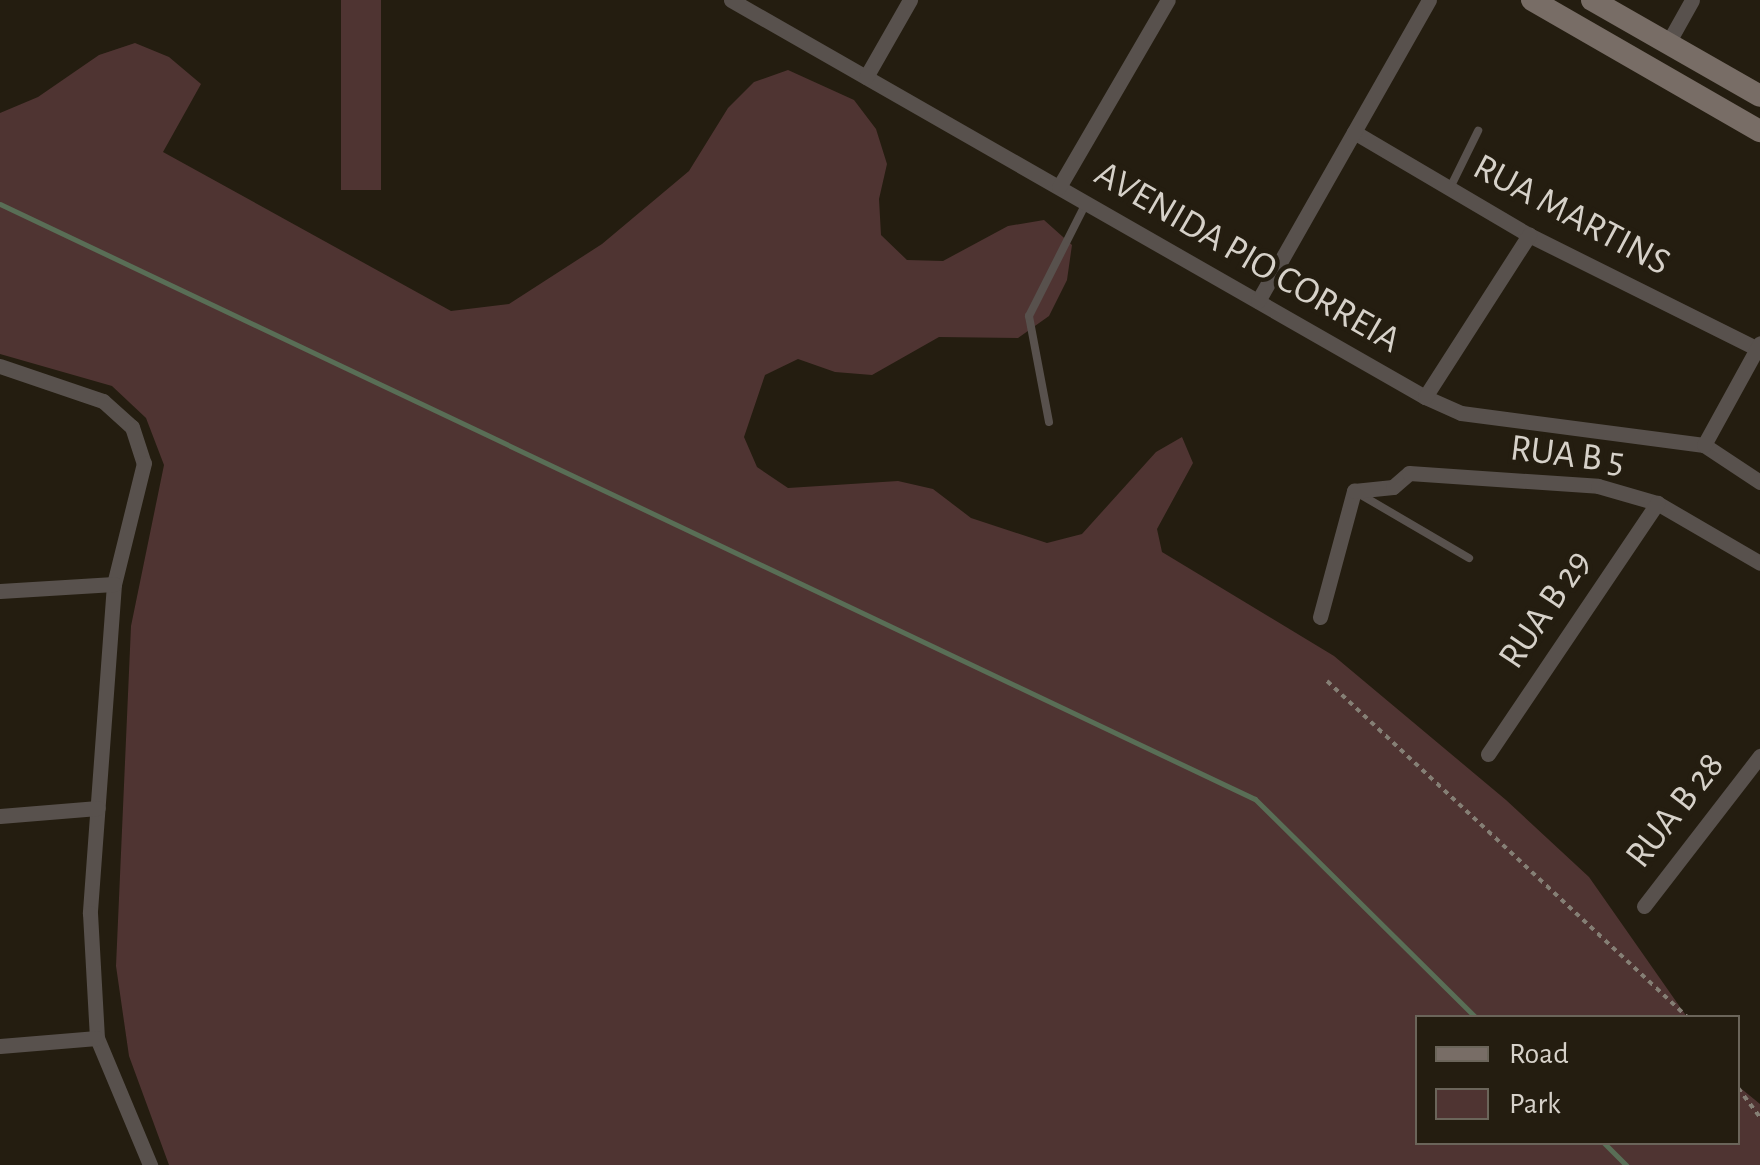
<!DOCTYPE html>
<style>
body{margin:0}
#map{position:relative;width:1760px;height:1165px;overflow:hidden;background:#241d10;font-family:"Alegreya Sans",sans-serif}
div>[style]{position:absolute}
.green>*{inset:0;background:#4f3432;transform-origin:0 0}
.stream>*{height:5px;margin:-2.5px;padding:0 2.5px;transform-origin:2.5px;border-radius:2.5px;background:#596e56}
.path>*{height:4px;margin-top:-2px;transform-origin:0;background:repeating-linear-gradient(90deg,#857f75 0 5px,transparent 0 10px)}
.lane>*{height:8px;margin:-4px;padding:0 4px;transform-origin:4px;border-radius:4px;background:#58514d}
.street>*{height:15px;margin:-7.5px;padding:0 7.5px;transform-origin:7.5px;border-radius:7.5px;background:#58514d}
.secondary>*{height:22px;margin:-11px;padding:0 11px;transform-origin:11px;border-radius:11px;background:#786d66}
span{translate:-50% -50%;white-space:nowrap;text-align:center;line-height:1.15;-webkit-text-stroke:9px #241d10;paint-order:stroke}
.street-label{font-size:38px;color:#d6d1c9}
.legend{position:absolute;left:1415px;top:1015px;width:325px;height:130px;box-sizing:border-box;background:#241d10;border:2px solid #6b655a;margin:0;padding:12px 18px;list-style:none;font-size:30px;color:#d6d1c9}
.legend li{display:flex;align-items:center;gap:20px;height:50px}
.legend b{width:50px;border:2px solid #6b655a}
</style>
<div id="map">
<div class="green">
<i style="left:341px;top:0;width:40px;height:190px"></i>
<i style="clip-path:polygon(135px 43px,169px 57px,201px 84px,163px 152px,451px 311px,509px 304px,602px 244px,689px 171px,728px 108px,754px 82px,788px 70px,854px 100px,876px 129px,887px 164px,879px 199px,881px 235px,907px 260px,943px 261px,1008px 226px,1044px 220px,1072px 245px,1067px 280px,1049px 316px,1018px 338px,939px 337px,872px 375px,835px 372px,798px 359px,765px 375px,744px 437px,757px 467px,788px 488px,898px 481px,933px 489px,971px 518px,1047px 543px,1082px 534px,1156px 452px,1182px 437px,1193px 463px,1157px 529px,1162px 552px,1334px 656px,1506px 800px,1589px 877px,1687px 1017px,1418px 1018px,1418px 1142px,1738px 1142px,1738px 1086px,1760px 1104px,1760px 1165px,169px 1165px,129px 1056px,116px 966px,131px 626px,164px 465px,146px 418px,112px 386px,0 354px,0 113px,38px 97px,99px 55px)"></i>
</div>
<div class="stream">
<i style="left:0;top:204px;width:1389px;rotate:25.37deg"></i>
<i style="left:1255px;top:799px;width:311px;rotate:44.7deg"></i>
<i style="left:1603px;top:1142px;width:33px;rotate:45deg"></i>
</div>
<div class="path">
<i style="left:1327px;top:681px;width:494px;rotate:43deg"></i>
<i style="left:1738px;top:1088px;width:36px;rotate:53deg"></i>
</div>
<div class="lane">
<i style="left:1450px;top:188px;width:64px;rotate:-63.8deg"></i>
<i style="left:1049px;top:422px;width:108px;rotate:-100.7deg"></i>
<i style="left:1029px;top:316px;width:127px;rotate:-63.2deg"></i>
<i style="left:1356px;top:492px;width:131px;rotate:30.3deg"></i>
</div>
<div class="street">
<i style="left:731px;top:0;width:800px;rotate:29.77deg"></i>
<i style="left:1425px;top:397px;width:39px;rotate:24deg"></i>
<i style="left:1461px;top:413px;width:245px;rotate:7.5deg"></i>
<i style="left:1704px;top:445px;width:67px;rotate:33.5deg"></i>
<i style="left:1668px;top:43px;width:49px;rotate:-60.8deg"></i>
<i style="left:866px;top:77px;width:89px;rotate:-60.3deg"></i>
<i style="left:1354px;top:132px;width:203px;rotate:30.5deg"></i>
<i style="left:1529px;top:235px;width:258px;rotate:26.5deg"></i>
<i style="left:1059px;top:187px;width:216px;rotate:-59.8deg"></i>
<i style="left:1258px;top:301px;width:346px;rotate:-60.4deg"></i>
<i style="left:0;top:366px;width:109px;rotate:18.8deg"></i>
<i style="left:103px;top:401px;width:39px;rotate:42deg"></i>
<i style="left:132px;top:427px;width:38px;rotate:72deg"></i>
<i style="left:144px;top:463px;width:125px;rotate:103.9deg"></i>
<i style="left:114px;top:584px;width:330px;rotate:94.2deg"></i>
<i style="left:90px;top:913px;width:125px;rotate:86.8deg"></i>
<i style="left:97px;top:1038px;width:138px;rotate:67.3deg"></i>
<i style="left:1425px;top:397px;width:193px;rotate:-57.3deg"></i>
<i style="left:1704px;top:445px;width:116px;rotate:-61.2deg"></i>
<i style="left:0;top:591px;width:114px;rotate:-3.5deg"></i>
<i style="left:1320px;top:617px;width:131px;rotate:-74.9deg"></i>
<i style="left:1354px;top:491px;width:39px;rotate:-6deg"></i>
<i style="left:1393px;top:487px;width:21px;rotate:-41deg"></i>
<i style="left:1409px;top:473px;width:189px;rotate:3.9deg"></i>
<i style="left:1598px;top:486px;width:61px;rotate:16.1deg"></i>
<i style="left:1657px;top:503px;width:119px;rotate:30.2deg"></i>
<i style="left:1488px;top:754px;width:303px;rotate:-56deg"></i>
<i style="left:0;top:816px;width:98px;rotate:-4.7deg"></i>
<i style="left:1644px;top:906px;width:190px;rotate:-52.3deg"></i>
<i style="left:0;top:1046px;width:97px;rotate:-4.7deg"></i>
</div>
<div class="secondary">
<i style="left:1532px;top:0;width:263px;rotate:29.9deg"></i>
<i style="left:1592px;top:0;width:193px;rotate:29.7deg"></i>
</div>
<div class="street-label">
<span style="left:1571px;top:216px;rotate:28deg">RUA MARTINS</span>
<span style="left:1247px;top:258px;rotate:30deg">AVENIDA PIO CORREIA</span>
<span style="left:1567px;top:456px;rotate:7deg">RUA B 5</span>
<span style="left:1546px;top:610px;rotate:-56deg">RUA B 29</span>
<span style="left:1676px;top:811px;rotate:-52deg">RUA B 28</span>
</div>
<ul class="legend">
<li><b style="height:12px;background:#786d66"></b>Road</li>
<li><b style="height:28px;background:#4f3432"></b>Park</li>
</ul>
</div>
